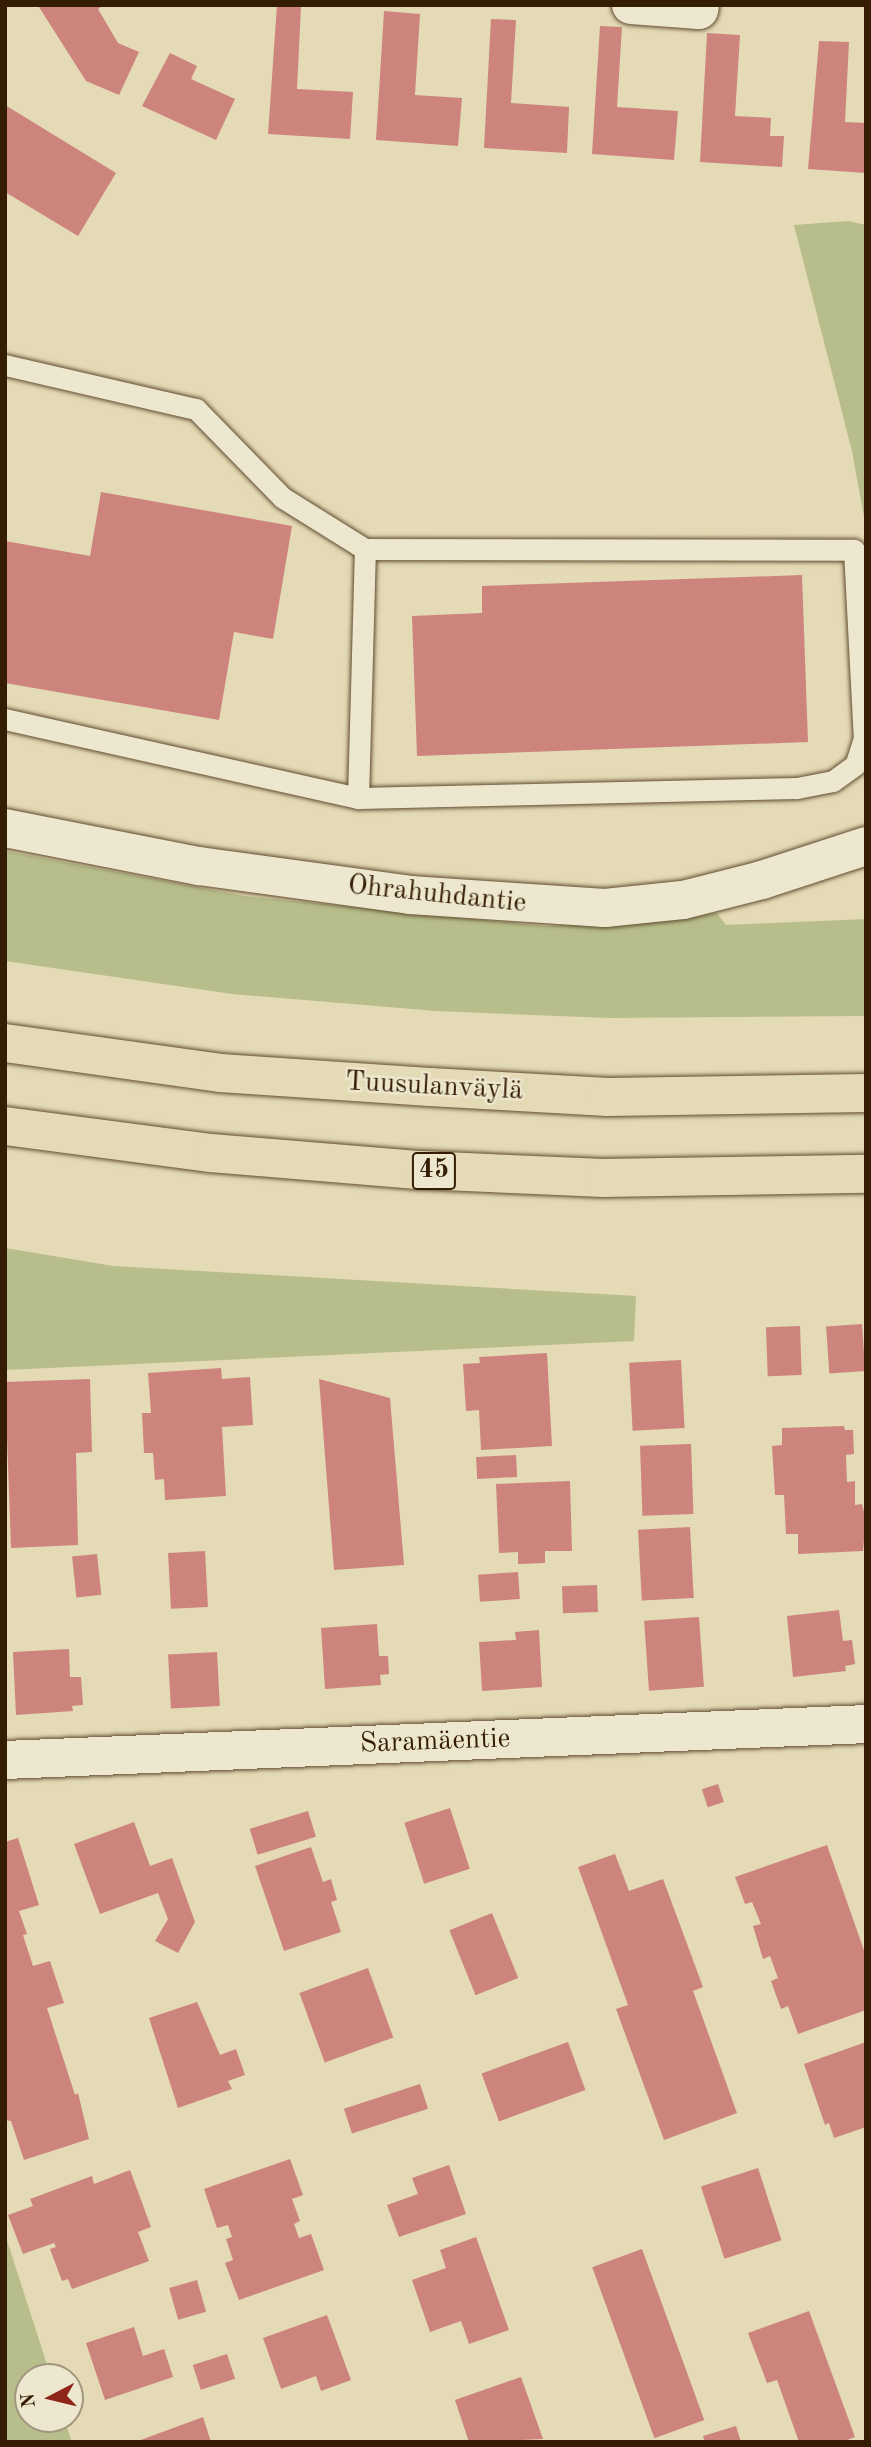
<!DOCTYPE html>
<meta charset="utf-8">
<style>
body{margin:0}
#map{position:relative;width:871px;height:2447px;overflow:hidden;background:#e4dab5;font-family:"Old Standard TT",serif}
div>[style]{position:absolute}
.green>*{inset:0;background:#b7be8b}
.building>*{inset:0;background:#cd847d;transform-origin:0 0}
.roads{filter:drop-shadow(0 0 2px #614c30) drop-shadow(0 0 2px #614c30)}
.lane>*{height:21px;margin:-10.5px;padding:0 10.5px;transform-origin:10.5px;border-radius:10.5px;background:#ede7cf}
.street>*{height:38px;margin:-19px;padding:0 19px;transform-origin:19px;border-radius:19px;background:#ede7cf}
.highway>*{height:38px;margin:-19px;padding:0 19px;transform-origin:19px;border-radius:19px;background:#e4dab5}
span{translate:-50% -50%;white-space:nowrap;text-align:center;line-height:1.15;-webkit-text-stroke:5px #ede7cf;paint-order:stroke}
.shield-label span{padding:2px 5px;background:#ede7cf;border:2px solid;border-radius:5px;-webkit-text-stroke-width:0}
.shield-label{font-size:26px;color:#351d04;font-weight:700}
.street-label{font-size:28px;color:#351d04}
.frame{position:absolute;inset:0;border:7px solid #351d04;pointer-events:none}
.north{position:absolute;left:14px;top:2363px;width:70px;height:70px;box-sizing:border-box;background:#ede7cf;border:2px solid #a3967e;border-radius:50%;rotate:263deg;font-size:19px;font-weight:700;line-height:28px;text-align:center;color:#351d04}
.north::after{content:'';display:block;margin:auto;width:24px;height:32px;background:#8f2418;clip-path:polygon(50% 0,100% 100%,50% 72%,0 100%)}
</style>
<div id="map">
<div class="green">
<i style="clip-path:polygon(848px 221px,866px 225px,866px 528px,852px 451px,794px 225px)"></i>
<i style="clip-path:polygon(5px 851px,245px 896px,544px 926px,645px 923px,717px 913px,726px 925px,866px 919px,866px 1016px,609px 1018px,436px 1011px,232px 994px,5px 961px)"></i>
<i style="clip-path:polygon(5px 1248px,113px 1266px,636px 1296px,634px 1341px,5px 1370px)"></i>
<i style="clip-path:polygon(5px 2234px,51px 2377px,28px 2377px,28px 2419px,64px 2419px,72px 2442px,5px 2442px)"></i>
</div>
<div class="building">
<i style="clip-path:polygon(104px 5px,98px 9px,118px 43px,139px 52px,119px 95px,86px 81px,39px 7px)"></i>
<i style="clip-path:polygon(277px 5px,301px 6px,297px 89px,353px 92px,350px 139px,268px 134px)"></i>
<i style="clip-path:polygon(384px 11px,420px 14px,415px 95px,462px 98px,458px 146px,376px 140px)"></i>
<i style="clip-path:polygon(491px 19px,516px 20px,511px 103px,569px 107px,567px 153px,484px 148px)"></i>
<i style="clip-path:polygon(600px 26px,622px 27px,617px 107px,678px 111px,674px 160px,592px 154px)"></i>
<i style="clip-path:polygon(707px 33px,740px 35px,735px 116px,771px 118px,770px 136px,784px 136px,782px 167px,700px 162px)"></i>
<i style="clip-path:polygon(819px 41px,849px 42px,845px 122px,866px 123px,866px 173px,808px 169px)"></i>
<i style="clip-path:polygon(170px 53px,197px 66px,191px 79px,235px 99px,216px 140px,142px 106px)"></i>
<i style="clip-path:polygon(5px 105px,116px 173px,78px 236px,5px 192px)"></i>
<i style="clip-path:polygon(101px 492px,292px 526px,273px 639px,234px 632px,219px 720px,5px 683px,5px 541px,90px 556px)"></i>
<i style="clip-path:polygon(802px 575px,808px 742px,417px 756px,412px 616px,482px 613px,482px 586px)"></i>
<i style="left:862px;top:1324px;width:47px;height:36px;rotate:86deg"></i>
<i style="left:800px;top:1326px;width:49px;height:34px;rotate:88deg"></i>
<i style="clip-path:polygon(547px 1353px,552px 1446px,481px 1450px,479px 1410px,466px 1411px,463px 1364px,480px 1363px,479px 1357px)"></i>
<i style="left:681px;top:1360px;width:68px;height:52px;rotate:87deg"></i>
<i style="clip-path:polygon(221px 1368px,222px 1379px,250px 1377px,253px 1425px,222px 1427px,226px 1496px,165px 1500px,164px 1479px,155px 1480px,153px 1453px,144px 1453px,142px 1413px,151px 1413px,148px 1373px)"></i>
<i style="clip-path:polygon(90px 1379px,92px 1452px,76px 1453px,78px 1545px,11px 1548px,5px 1382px)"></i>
<i style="clip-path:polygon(319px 1379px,390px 1398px,404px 1565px,334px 1570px)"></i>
<i style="clip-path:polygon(844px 1426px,845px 1430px,853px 1430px,854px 1454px,846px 1455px,847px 1482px,855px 1481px,855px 1505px,862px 1504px,866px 1520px,863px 1551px,798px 1554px,798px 1534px,786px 1534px,784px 1495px,775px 1495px,772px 1446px,782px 1445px,782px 1428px)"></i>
<i style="left:691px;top:1444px;width:70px;height:51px;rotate:88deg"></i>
<i style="left:516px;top:1455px;width:22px;height:40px;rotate:87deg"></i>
<i style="clip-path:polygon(570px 1481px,572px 1551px,545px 1551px,545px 1563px,518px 1564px,518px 1552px,499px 1553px,496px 1484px)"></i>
<i style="left:690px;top:1527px;width:71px;height:52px;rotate:87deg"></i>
<i style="left:205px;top:1551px;width:56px;height:37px;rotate:87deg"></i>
<i style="left:97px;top:1554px;width:41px;height:25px;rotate:84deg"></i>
<i style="left:518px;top:1572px;width:27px;height:40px;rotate:86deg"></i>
<i style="left:597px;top:1585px;width:27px;height:35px;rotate:88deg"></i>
<i style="clip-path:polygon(839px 1610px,843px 1641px,852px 1640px,855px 1664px,845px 1666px,846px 1671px,793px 1677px,787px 1616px)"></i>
<i style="left:699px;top:1617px;width:70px;height:55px;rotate:86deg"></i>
<i style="clip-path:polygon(377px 1624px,379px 1656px,388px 1656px,389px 1674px,380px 1675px,381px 1685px,325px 1689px,321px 1628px)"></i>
<i style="clip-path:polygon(539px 1630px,542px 1687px,482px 1691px,479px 1642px,516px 1640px,515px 1632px)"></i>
<i style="clip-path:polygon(69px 1649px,70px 1677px,81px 1677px,83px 1705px,72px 1706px,73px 1711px,16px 1715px,13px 1652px)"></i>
<i style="left:217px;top:1652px;width:54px;height:49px;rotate:87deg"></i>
<i style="left:718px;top:1784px;width:19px;height:17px;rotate:72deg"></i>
<i style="left:450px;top:1808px;width:64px;height:48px;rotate:72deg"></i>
<i style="left:308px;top:1811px;width:27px;height:61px;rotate:73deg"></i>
<i style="clip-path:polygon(134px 1822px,150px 1866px,172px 1858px,195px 1922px,178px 1953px,155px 1941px,168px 1919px,158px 1893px,100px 1914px,74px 1844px)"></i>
<i style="clip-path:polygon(18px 1838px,39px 1905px,19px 1911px,27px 1934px,23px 1935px,33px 1966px,50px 1961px,64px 2003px,47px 2008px,75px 2095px,78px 2093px,89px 2139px,24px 2160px,11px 2121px,5px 2120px,5px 1842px)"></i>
<i style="clip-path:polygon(827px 1845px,866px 1956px,866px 2010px,798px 2034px,788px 2006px,781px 2009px,771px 1981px,778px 1978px,770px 1956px,763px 1959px,753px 1926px,761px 1924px,752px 1902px,745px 1904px,735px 1877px)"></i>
<i style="clip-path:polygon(311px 1847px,323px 1882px,331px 1879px,337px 1900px,331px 1902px,341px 1932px,284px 1951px,255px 1866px)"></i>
<i style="clip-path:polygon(615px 1854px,629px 1891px,663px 1879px,703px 1987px,693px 1991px,737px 2113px,664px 2140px,616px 2009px,628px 2005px,578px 1867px)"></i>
<i style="left:492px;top:1913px;width:70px;height:46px;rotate:68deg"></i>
<i style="left:368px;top:1968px;width:74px;height:73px;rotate:70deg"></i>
<i style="clip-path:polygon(197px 2002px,220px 2055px,236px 2049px,245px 2075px,228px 2081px,232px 2089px,178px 2108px,149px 2018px)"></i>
<i style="left:568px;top:2042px;width:51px;height:92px;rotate:70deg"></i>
<i style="clip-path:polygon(866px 2042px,866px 2127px,834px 2138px,829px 2123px,825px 2125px,804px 2064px)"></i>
<i style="left:420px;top:2084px;width:26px;height:80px;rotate:72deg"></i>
<i style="clip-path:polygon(290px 2159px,303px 2195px,292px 2199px,300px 2221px,294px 2224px,299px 2238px,311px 2234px,324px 2270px,239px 2300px,225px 2263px,233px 2260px,226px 2239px,232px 2237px,228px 2225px,217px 2228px,204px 2189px)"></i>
<i style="clip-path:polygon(449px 2165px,466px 2214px,399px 2237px,387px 2205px,418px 2194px,412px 2178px)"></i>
<i style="left:758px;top:2168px;width:76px;height:60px;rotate:72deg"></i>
<i style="clip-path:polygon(130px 2170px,151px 2227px,138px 2232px,149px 2261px,72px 2289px,68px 2279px,62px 2281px,50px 2249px,56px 2247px,54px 2243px,23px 2254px,8px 2215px,33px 2206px,30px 2199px,92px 2176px,94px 2184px)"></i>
<i style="clip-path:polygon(476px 2237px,509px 2330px,469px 2344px,461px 2321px,430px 2332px,412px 2280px,446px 2268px,440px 2250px)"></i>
<i style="left:642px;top:2249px;width:182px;height:53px;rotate:70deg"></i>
<i style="left:197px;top:2280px;width:33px;height:29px;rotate:74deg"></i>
<i style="clip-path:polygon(809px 2311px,855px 2437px,842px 2442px,799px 2442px,777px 2380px,767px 2383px,748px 2333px)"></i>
<i style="clip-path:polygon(327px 2315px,351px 2380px,321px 2391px,316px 2376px,281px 2389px,263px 2338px)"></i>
<i style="clip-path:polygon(134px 2327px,143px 2356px,164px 2349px,173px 2377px,105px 2400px,86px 2343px)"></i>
<i style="left:227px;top:2354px;width:26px;height:36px;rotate:72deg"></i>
<i style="clip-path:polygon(521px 2377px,543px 2439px,469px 2442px,455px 2400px)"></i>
<i style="clip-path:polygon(203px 2417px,211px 2442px,138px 2442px,138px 2441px)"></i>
<i style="clip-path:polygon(736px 2426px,741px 2442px,705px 2442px,703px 2436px)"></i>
</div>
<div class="roads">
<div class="lane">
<i style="left:5px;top:365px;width:196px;rotate:13deg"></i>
<i style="left:196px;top:409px;width:124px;rotate:45.7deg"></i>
<i style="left:283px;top:498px;width:97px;rotate:31.9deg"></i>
<i style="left:365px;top:549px;width:489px;rotate:0.1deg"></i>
<i style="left:854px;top:550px;width:188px;rotate:87deg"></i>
<i style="left:864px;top:738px;width:28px;rotate:108deg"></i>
<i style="left:855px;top:765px;width:27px;rotate:144deg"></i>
<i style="left:833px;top:781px;width:38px;rotate:169deg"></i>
<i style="left:796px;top:788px;width:438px;rotate:178.7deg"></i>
<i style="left:358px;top:798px;width:362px;rotate:-167.4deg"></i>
<i style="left:358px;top:798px;width:249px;rotate:-88.4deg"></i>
</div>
<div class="street">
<i style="left:631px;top:5px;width:68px;rotate:4.2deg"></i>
<i style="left:699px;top:10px;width:5px;rotate:-79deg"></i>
<i style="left:5px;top:828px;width:198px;rotate:11.1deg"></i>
<i style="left:199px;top:866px;width:213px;rotate:7.8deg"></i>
<i style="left:410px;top:895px;width:195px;rotate:3.8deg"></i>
<i style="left:605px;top:908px;width:78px;rotate:-5.9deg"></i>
<i style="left:683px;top:900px;width:81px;rotate:-14.2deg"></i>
<i style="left:762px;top:880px;width:109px;rotate:-18.1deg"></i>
<i style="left:5px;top:1760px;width:862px;rotate:-2.39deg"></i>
</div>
<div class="highway">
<i style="left:5px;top:1043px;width:217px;rotate:7.9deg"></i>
<i style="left:220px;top:1073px;width:210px;rotate:3.8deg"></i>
<i style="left:430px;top:1087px;width:178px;rotate:3.2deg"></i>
<i style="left:608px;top:1097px;width:258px;rotate:-0.9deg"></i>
<i style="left:5px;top:1126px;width:208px;rotate:7.5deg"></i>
<i style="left:211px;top:1153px;width:210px;rotate:4.7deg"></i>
<i style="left:420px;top:1170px;width:184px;rotate:2.5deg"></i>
<i style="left:604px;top:1178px;width:262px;rotate:-0.9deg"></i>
</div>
</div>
<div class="shield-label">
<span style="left:434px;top:1171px">45</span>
</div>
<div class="street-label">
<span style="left:437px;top:895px;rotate:6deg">Ohrahuhdantie</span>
<span style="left:434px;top:1087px;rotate:3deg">Tuusulanväylä</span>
<span style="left:435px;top:1742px;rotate:-2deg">Saramäentie</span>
</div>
<div class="frame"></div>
<div class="north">N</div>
</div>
